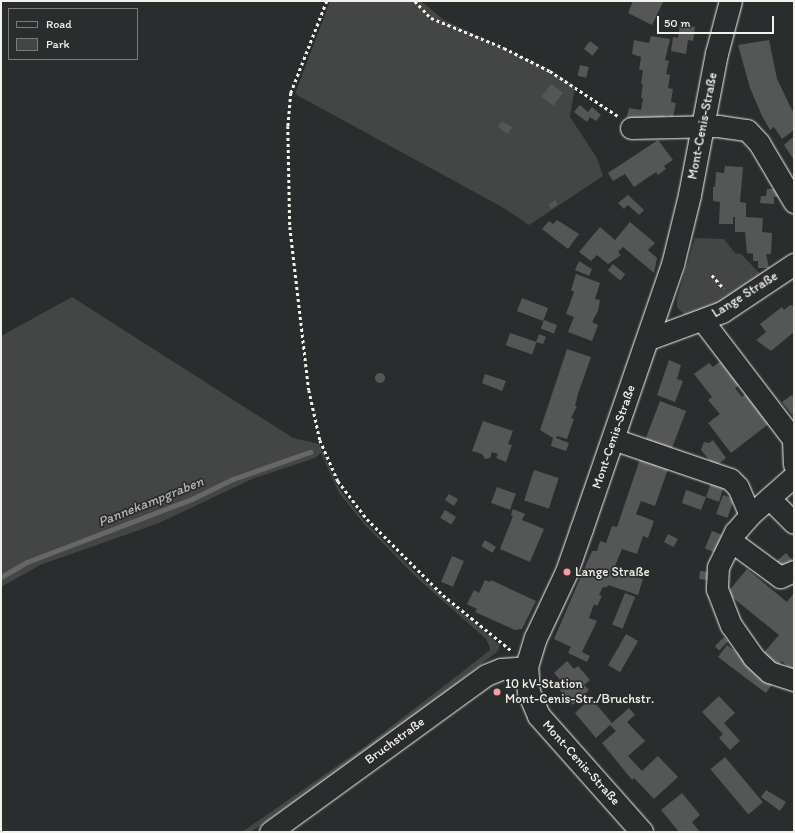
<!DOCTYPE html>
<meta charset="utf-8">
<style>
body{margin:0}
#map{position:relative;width:795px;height:833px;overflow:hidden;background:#2a2d2e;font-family:Itim,sans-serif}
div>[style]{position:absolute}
.green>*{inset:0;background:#444645}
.stream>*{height:4.5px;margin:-2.25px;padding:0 2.25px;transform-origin:2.25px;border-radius:2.25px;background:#676866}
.building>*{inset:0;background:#555756;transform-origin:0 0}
.round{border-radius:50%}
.path>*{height:2.5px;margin-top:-1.25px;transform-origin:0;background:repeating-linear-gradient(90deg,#f4f1e8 0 3px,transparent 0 6px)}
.roads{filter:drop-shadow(0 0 1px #f4f1e8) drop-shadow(0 0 1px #f4f1e8)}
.minor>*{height:21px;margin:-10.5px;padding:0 10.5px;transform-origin:10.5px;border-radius:10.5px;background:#2a2d2e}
.major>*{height:22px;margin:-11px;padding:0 11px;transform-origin:11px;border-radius:11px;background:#2a2d2e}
.dots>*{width:11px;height:11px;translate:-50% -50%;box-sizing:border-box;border:2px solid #2a2d2e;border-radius:50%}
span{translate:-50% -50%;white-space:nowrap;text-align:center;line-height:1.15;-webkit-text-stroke:3.5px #2a2d2e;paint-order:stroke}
.street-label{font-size:13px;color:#f4f1e8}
.poi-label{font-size:13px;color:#f4f1e8}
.left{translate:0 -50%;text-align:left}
.water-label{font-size:14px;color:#b5b3ae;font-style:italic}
.frame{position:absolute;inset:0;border:2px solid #f4f1e8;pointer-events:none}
.legend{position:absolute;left:8px;top:8px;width:130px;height:52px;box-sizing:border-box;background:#2a2d2e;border:1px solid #7b7b78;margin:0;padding:5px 7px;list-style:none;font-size:12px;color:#f4f1e8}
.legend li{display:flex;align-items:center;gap:8px;height:20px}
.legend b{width:20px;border:1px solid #7b7b78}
.scale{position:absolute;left:657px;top:16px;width:117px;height:18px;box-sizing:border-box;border:2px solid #f4f1e8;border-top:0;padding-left:5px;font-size:12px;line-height:14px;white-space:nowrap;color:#f4f1e8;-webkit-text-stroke:3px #2a2d2e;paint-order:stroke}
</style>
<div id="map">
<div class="green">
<i style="clip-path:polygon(330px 1px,421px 1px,444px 20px,551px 70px,575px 86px,570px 117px,597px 158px,603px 176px,529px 225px,502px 207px,295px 94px)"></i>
<i style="clip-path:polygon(695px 238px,724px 239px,735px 253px,741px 254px,763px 277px,723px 302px,687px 315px,683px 313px,677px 307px,677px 298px)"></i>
<i style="clip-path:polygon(72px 297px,293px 438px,319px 444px,337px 485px,365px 522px,419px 576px,500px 645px,498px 651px,411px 719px,251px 832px,242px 832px,367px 745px,462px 672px,490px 650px,489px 645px,486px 639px,417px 578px,365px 525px,339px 493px,321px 453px,315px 458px,252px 479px,159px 523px,40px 565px,1px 587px,1px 336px)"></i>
</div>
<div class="stream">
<i style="left:1px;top:577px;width:30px;rotate:-30deg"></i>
<i style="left:27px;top:562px;width:177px;rotate:-20.9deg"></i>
<i style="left:192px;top:499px;width:46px;rotate:-26deg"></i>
<i style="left:233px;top:479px;width:82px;rotate:-19.3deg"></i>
</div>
<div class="building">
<i style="clip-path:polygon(633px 1px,666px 1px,663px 2px,652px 25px,628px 13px)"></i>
<i style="clip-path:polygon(680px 24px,695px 27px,693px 41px,688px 40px,686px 54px,671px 51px,673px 37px,678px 38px)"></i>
<i style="clip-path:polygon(651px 36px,670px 39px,665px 60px,669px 61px,666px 74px,670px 75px,668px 88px,673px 89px,671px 102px,676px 103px,673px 117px,665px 115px,664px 122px,626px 120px,629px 108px,641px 110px,643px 99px,641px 97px,643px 84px,641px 84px,643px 70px,639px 70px,641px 57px,632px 54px,634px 40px,649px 43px)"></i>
<i style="clip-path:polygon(769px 40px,777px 79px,794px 114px,794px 130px,782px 139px,774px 127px,770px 130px,762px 116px,750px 88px,738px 45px)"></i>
<i style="left:590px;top:41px;width:11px;height:10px;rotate:38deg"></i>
<i style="left:580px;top:65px;width:9px;height:11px;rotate:13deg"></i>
<i style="left:551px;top:84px;width:15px;height:16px;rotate:37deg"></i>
<i style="clip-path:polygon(580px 105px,588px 112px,592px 107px,601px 115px,596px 121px,590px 117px,587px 122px,574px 112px)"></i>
<i style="clip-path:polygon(502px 121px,512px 127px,508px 134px,498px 127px)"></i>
<i style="clip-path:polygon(794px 136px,794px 160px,784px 145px)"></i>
<i style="clip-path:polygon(658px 140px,673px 160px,664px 166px,666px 169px,658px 175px,656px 172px,634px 187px,625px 174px,613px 181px,608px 173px)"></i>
<i style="clip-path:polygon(725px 166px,743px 167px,740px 202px,746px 203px,746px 217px,763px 218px,762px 232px,772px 233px,771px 254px,766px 254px,769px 268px,758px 268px,758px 261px,753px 261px,753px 254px,747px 253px,745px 232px,735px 232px,735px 217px,733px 217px,733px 224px,719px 224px,720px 202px,713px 201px,713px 187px,715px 187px,716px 172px,724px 173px)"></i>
<i style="clip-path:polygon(767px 189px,779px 189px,779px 197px,774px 197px,774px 204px,760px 203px,761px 196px,766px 196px)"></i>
<i style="clip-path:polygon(628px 195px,644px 210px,639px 215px,628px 205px,624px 209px,618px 203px)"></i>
<i style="left:555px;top:200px;width:5px;height:8px;rotate:53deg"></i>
<i style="clip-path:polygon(557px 220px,579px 234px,568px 249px,542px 229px,549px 221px,553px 224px)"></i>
<i style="clip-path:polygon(630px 222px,655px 243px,648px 250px,657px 258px,654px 273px,623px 247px,618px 252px,621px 255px,608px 264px,597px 255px,591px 261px,579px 252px,600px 227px,615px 240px)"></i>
<i style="clip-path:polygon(579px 261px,592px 269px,589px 276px,575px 270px)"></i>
<i style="left:613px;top:264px;width:16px;height:8px;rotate:40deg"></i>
<i style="clip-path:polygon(576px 274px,600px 283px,595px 299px,600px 300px,598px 311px,592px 322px,598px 325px,592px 341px,568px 332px,574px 317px,566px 314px,574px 292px,571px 290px)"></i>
<i style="left:522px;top:298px;width:28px;height:14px;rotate:21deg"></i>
<i style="clip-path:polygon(790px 305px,794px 306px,794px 332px,771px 351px,756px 340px,766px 332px,760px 324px,782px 307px,784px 310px)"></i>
<i style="left:544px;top:320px;width:14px;height:9px;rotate:21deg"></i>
<i style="left:510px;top:333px;width:28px;height:13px;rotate:19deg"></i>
<i style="clip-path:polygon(539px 334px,546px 337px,543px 344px,536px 342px)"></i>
<i style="clip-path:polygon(567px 349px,591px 357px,578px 394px,575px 406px,577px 406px,571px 418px,574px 419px,567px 439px,557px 436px,556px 438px,569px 443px,566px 451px,551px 446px,553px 438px,540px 430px)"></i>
<i style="clip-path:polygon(669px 360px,681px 365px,677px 379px,683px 381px,675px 402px,657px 395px)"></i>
<i style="clip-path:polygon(722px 360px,741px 384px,735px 388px,742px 397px,748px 392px,771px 422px,731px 453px,708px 423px,720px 414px,708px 400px,712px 397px,694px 374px,709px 363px,713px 367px)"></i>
<i class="round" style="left:375px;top:373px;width:10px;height:10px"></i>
<i style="clip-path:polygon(485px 374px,506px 381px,502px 391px,482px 383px)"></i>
<i style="clip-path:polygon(792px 395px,794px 398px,794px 417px,782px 402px)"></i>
<i style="left:660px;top:401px;width:28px;height:47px;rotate:21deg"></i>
<i style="clip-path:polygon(483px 421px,513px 431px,508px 444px,512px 445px,506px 462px,496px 458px,498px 454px,492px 452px,490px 458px,485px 459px,482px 454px,472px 451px)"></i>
<i style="clip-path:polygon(713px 440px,726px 458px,715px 467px,701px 450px,704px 442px,709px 443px)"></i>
<i style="clip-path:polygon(640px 459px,668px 469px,655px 506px,641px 501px,636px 514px,654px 521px,648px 538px,643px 536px,637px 554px,622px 549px,613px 571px,643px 579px,638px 595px,608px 585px,607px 587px,603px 587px,599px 595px,602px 596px,597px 606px,594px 604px,589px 618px,597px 621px,582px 652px,590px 656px,587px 662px,568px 653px,571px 647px,554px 639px,592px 551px,597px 551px,600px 541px,606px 543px,612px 526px,617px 527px)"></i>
<i style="left:534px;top:470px;width:26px;height:32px;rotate:18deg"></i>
<i style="clip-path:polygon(713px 477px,725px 482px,719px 502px,706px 497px,701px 510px,682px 503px,686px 490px,706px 497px)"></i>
<i style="left:497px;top:487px;width:20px;height:17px;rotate:20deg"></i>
<i style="clip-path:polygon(449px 494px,458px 499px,454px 506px,445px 500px)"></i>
<i style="left:723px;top:495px;width:12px;height:20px;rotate:20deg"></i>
<i style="clip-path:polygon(513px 509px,525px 514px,522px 520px,544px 529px,530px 562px,500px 549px,513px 516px,511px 515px)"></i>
<i style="left:445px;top:510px;width:13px;height:9px;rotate:32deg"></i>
<i style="left:712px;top:531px;width:11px;height:19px;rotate:22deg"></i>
<i style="left:668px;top:534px;width:11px;height:9px;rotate:27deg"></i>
<i style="left:485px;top:540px;width:13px;height:7px;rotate:32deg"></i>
<i style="left:786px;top:553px;width:11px;height:13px;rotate:49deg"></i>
<i style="left:452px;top:556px;width:13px;height:28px;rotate:23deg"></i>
<i style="clip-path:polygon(747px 569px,787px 602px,794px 593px,794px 667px,792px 670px,782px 661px,775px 669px,760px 657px,779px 635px,727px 593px)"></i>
<i style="left:700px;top:571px;width:9px;height:8px;rotate:6deg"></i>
<i style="clip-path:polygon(485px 580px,490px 582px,491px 580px,536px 601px,522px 629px,515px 630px,475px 612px,477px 609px,467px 604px,474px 590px,479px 593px)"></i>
<i style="left:625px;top:593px;width:11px;height:34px;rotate:22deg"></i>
<i style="left:626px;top:634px;width:14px;height:36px;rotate:30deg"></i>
<i style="left:724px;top:637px;width:6px;height:13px;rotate:45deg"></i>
<i style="left:727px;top:645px;width:60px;height:15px;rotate:37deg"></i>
<i style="clip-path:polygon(567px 661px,574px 669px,578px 666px,590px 680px,584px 685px,589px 690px,573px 705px,556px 686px,561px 681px,554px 673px)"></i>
<i style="clip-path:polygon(719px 696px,735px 713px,724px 723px,740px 741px,730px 750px,719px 738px,723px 734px,702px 712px)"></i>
<i style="clip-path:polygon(591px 698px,612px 723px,629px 708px,635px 715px,627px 722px,645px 741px,628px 756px,642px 771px,658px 756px,678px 777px,654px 799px,634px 778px,632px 780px,602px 743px,616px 731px,610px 725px,596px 738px,575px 713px)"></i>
<i style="left:725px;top:757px;width:59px;height:19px;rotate:50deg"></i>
<i style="clip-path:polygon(766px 790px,786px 802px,780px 811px,761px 797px)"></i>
<i style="clip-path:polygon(682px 793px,700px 815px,692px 822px,700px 832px,679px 832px,661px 810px)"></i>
</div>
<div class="path">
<i style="left:327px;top:1px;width:99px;rotate:111.4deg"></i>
<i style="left:291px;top:93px;width:33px;rotate:95deg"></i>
<i style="left:288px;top:126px;width:101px;rotate:88.9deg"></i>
<i style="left:290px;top:227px;width:164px;rotate:83.4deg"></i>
<i style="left:309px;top:390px;width:51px;rotate:77.6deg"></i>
<i style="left:320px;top:440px;width:45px;rotate:66.3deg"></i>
<i style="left:338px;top:481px;width:48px;rotate:52.7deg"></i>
<i style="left:367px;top:519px;width:107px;rotate:45deg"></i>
<i style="left:443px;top:595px;width:89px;rotate:39.1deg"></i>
<i style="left:415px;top:1px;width:23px;rotate:47deg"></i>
<i style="left:431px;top:18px;width:79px;rotate:22.3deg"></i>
<i style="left:504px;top:48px;width:51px;rotate:26.6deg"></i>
<i style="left:550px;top:71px;width:82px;rotate:33.5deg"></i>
<i style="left:712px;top:275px;width:18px;rotate:49deg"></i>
</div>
<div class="roads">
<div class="minor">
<i style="left:631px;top:128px;width:87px;rotate:-1.3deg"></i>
<i style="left:718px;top:126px;width:29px;rotate:8deg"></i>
<i style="left:747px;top:130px;width:18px;rotate:47deg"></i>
<i style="left:759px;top:143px;width:69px;rotate:59.3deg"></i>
<i style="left:703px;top:321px;width:148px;rotate:52.7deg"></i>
<i style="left:793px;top:439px;width:25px;rotate:88deg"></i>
<i style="left:649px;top:339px;width:78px;rotate:-20.3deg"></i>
<i style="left:722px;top:312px;width:87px;rotate:-33.7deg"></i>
<i style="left:613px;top:439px;width:124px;rotate:18.9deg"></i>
<i style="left:730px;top:479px;width:11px;rotate:45deg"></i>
<i style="left:738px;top:487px;width:30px;rotate:67deg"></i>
<i style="left:750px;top:515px;width:59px;rotate:-41.6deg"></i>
<i style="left:769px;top:498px;width:35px;rotate:45deg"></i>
<i style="left:750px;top:515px;width:23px;rotate:131deg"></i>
<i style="left:735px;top:532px;width:39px;rotate:116deg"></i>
<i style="left:718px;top:567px;width:22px;rotate:93deg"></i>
<i style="left:717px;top:589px;width:39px;rotate:69deg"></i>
<i style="left:731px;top:625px;width:39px;rotate:55deg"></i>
<i style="left:753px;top:657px;width:22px;rotate:43deg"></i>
<i style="left:769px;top:672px;width:26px;rotate:18deg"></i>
<i style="left:731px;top:541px;width:61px;rotate:36.3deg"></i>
<i style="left:780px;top:577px;width:15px;rotate:-23deg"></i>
<i style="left:270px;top:832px;width:267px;rotate:-36deg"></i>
<i style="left:486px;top:675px;width:16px;rotate:-22deg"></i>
<i style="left:501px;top:669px;width:26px;rotate:-4deg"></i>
</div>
<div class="major">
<i style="left:642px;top:832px;width:155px;rotate:-131.6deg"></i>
<i style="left:539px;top:716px;width:25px;rotate:-113deg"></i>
<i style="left:529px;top:693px;width:26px;rotate:-94deg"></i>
<i style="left:527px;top:667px;width:30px;rotate:-73deg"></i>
<i style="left:536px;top:638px;width:73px;rotate:-64.8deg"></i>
<i style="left:567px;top:572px;width:46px;rotate:-70.8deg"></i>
<i style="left:582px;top:529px;width:279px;rotate:-71deg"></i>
<i style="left:673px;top:265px;width:72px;rotate:-76.3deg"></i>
<i style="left:690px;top:195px;width:144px;rotate:-79.2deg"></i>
<i style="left:717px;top:54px;width:55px;rotate:-75.2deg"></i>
</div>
</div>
<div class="dots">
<i style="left:567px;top:572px;background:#ff9aa2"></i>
<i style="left:497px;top:692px;background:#ff9aa2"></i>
</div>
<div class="street-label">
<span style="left:703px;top:126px;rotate:-79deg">Mont-Cenis-Straße</span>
<span style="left:745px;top:295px;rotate:-32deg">Lange Straße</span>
<span style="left:614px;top:437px;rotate:-71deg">Mont-Cenis-Straße</span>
<span style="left:395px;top:741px;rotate:-36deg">Bruchstraße</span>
<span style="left:581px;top:763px;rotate:48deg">Mont-Cenis-Straße</span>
</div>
<div class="poi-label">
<span class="left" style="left:575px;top:572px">Lange Straße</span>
<span class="left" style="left:505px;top:692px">10 kV-Station<br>Mont-Cenis-Str./Bruchstr.</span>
</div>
<div class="water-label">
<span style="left:151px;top:502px;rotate:-22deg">Pannekampgraben</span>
</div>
<div class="frame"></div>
<ul class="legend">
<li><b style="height:5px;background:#2a2d2e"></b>Road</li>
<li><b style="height:11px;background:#444645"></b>Park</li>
</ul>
<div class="scale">50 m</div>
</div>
